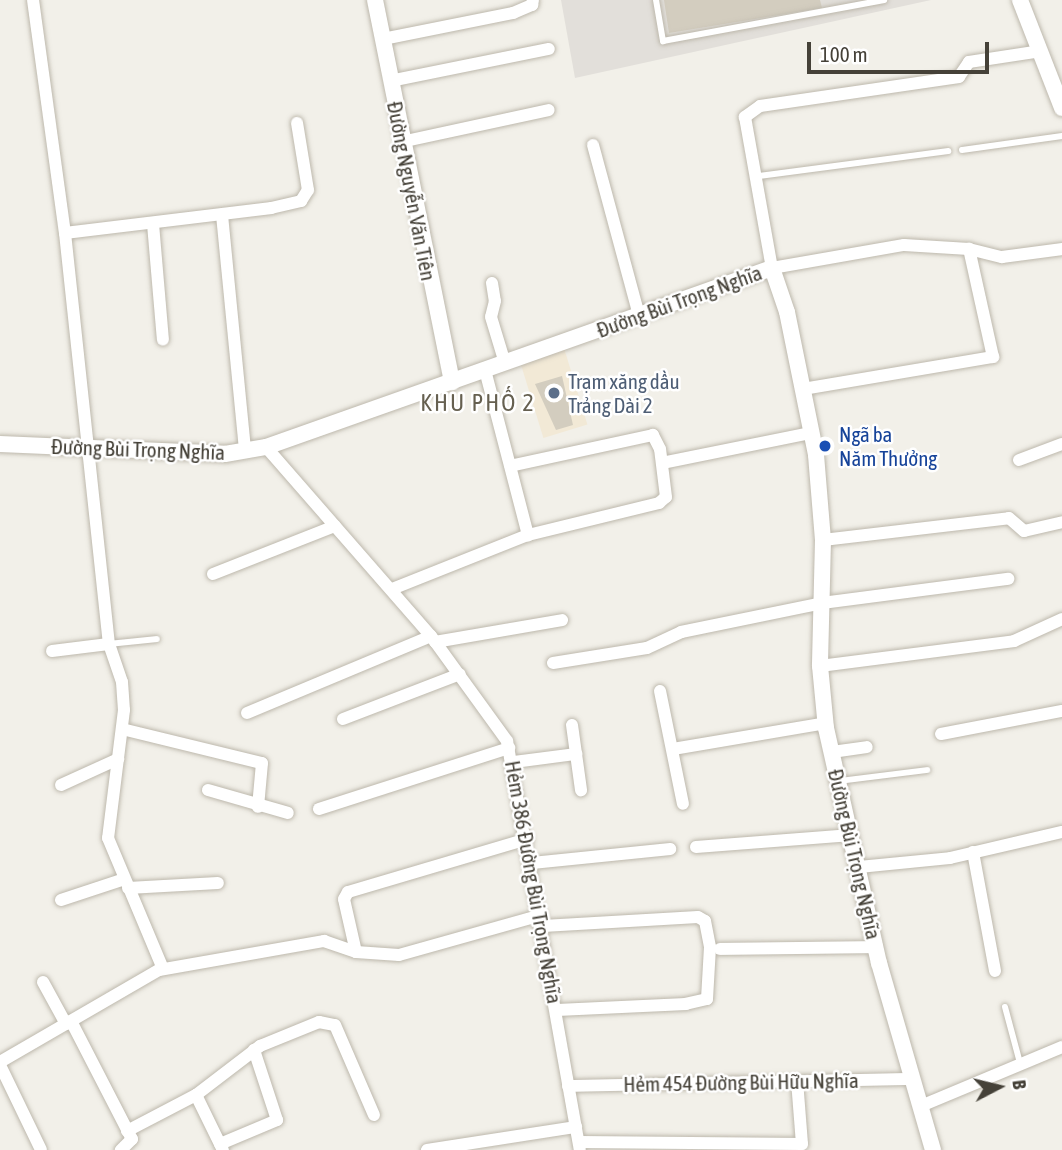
<!DOCTYPE html>
<meta charset="utf-8">
<style>
body{margin:0}
#map{position:relative;width:1062px;height:1150px;overflow:hidden;background:#f2f0e9;font-family:"Asap Condensed",sans-serif}
div>[style]{position:absolute}
.commercial>*{inset:0;background:#f2e9d6;transform-origin:0 0}
.industrial>*{inset:0;background:#e2dfda}
.building>*{inset:0;background:#d3cdbf}
.roads{filter:drop-shadow(0 0 2px #bdb8ac) drop-shadow(0 0 2px #bdb8ac)}
.service>*{height:6px;margin:-3px;padding:0 3px;transform-origin:3px;border-radius:3px;background:#fff}
.minor>*{height:12px;margin:-6px;padding:0 6px;transform-origin:6px;border-radius:6px;background:#fff}
.tertiary>*{height:16px;margin:-8px;padding:0 8px;transform-origin:8px;border-radius:8px;background:#fff}
.dots>*{width:19px;height:19px;translate:-50% -50%;box-sizing:border-box;border:4px solid #fff;border-radius:50%}
span{translate:-50% -50%;white-space:nowrap;text-align:center;line-height:1.15;-webkit-text-stroke:5px #fff;paint-order:stroke}
.street-label{font-size:21px;color:#454138}
.service-label{font-size:21px;color:#4e5e75}
.left{translate:0 -50%;text-align:left}
.transit-label{font-size:21px;color:#164399}
.quarter-label{font-size:24px;color:#666050;letter-spacing:2px}
.north{position:absolute;left:964px;top:1052px;width:70px;height:70px;-webkit-text-stroke:5px #fff;paint-order:stroke;rotate:83deg;font-size:19px;font-weight:700;line-height:28px;text-align:center;color:#454138}
.north::after{content:'';display:block;margin:auto;width:24px;height:32px;background:#454138;clip-path:polygon(50% 0,100% 100%,50% 72%,0 100%)}
.scale{position:absolute;left:807px;top:42px;width:182px;height:32px;box-sizing:border-box;border:4px solid #454138;border-top:0;padding-left:9px;font-size:21px;line-height:24px;white-space:nowrap;color:#454138;-webkit-text-stroke:5px #fff;paint-order:stroke}
</style>
<div id="map">
<div class="commercial">
<i style="left:564px;top:348px;width:80px;height:46px;rotate:73deg"></i>
</div>
<div class="industrial">
<i style="clip-path:polygon(561px 0,931px 0,575px 78px)"></i>
</div>
<div class="building">
<i style="clip-path:polygon(664px 0,820px 0,822px 8px,669px 33px)"></i>
<i style="clip-path:polygon(562px 376px,573px 425px,556px 430px,535px 384px)"></i>
</div>
<div class="roads">
<div class="service">
<i style="left:656px;top:0;width:42px;rotate:80.3deg"></i>
<i style="left:663px;top:41px;width:225px;rotate:-10.5deg"></i>
<i style="left:962px;top:150px;width:101px;rotate:-8deg"></i>
<i style="left:759px;top:176px;width:191px;rotate:-7.5deg"></i>
<i style="left:109px;top:644px;width:48px;rotate:-5.9deg"></i>
<i style="left:839px;top:781px;width:89px;rotate:-7.1deg"></i>
<i style="left:1005px;top:1007px;width:58px;rotate:75deg"></i>
</div>
<div class="minor">
<i style="left:33px;top:0;width:235px;rotate:82.2deg"></i>
<i style="left:65px;top:233px;width:413px;rotate:83.9deg"></i>
<i style="left:109px;top:644px;width:40px;rotate:71.1deg"></i>
<i style="left:122px;top:682px;width:28px;rotate:86deg"></i>
<i style="left:124px;top:710px;width:129px;rotate:97.1deg"></i>
<i style="left:108px;top:838px;width:142px;rotate:67.2deg"></i>
<i style="left:383px;top:39px;width:133px;rotate:-11.3deg"></i>
<i style="left:513px;top:13px;width:21px;rotate:-23deg"></i>
<i style="left:532px;top:5px;width:5px;rotate:-79deg"></i>
<i style="left:1041px;top:51px;width:73px;rotate:171.3deg"></i>
<i style="left:969px;top:62px;width:18px;rotate:124deg"></i>
<i style="left:959px;top:77px;width:201px;rotate:171.7deg"></i>
<i style="left:760px;top:106px;width:19px;rotate:144deg"></i>
<i style="left:745px;top:117px;width:153px;rotate:79.9deg"></i>
<i style="left:772px;top:268px;width:134px;rotate:-9.9deg"></i>
<i style="left:904px;top:245px;width:65px;rotate:3.5deg"></i>
<i style="left:969px;top:249px;width:34px;rotate:14deg"></i>
<i style="left:1002px;top:257px;width:61px;rotate:-7.6deg"></i>
<i style="left:390px;top:81px;width:162px;rotate:-11.4deg"></i>
<i style="left:401px;top:142px;width:151px;rotate:-12.2deg"></i>
<i style="left:593px;top:145px;width:177px;rotate:74.9deg"></i>
<i style="left:222px;top:215px;width:237px;rotate:84.4deg"></i>
<i style="left:153px;top:224px;width:116px;rotate:85.1deg"></i>
<i style="left:65px;top:233px;width:208px;rotate:-6.9deg"></i>
<i style="left:271px;top:208px;width:31px;rotate:-13deg"></i>
<i style="left:301px;top:201px;width:13px;rotate:-58deg"></i>
<i style="left:308px;top:190px;width:68px;rotate:-99.3deg"></i>
<i style="left:492px;top:283px;width:18px;rotate:81deg"></i>
<i style="left:495px;top:301px;width:16px;rotate:104deg"></i>
<i style="left:491px;top:317px;width:48px;rotate:73.1deg"></i>
<i style="left:485px;top:370px;width:171px;rotate:75.4deg"></i>
<i style="left:803px;top:389px;width:193px;rotate:-9.6deg"></i>
<i style="left:993px;top:357px;width:111px;rotate:-102.5deg"></i>
<i style="left:266px;top:447px;width:251px;rotate:48.9deg"></i>
<i style="left:431px;top:636px;width:130px;rotate:54.1deg"></i>
<i style="left:507px;top:741px;width:415px;rotate:79.9deg"></i>
<i style="left:1019px;top:460px;width:46px;rotate:-20.4deg"></i>
<i style="left:662px;top:463px;width:152px;rotate:-11.4deg"></i>
<i style="left:823px;top:540px;width:187px;rotate:-6.7deg"></i>
<i style="left:1009px;top:518px;width:20px;rotate:41deg"></i>
<i style="left:1024px;top:531px;width:39px;rotate:-13deg"></i>
<i style="left:213px;top:574px;width:131px;rotate:-21.5deg"></i>
<i style="left:392px;top:589px;width:146px;rotate:-21.7deg"></i>
<i style="left:528px;top:535px;width:135px;rotate:-13.7deg"></i>
<i style="left:659px;top:503px;width:9px;rotate:-41deg"></i>
<i style="left:666px;top:497px;width:48px;rotate:-97.1deg"></i>
<i style="left:660px;top:449px;width:16px;rotate:-117deg"></i>
<i style="left:653px;top:435px;width:146px;rotate:167.8deg"></i>
<i style="left:435px;top:642px;width:129px;rotate:-9.8deg"></i>
<i style="left:52px;top:651px;width:57px;rotate:-7deg"></i>
<i style="left:553px;top:663px;width:95px;rotate:-9.1deg"></i>
<i style="left:647px;top:648px;width:38px;rotate:-25deg"></i>
<i style="left:681px;top:632px;width:144px;rotate:-11.6deg"></i>
<i style="left:822px;top:603px;width:188px;rotate:-7.4deg"></i>
<i style="left:820px;top:666px;width:196px;rotate:-7.3deg"></i>
<i style="left:1014px;top:641px;width:53px;rotate:-24.6deg"></i>
<i style="left:660px;top:691px;width:115px;rotate:78.5deg"></i>
<i style="left:247px;top:713px;width:199px;rotate:-22.7deg"></i>
<i style="left:343px;top:719px;width:125px;rotate:-21deg"></i>
<i style="left:572px;top:725px;width:66px;rotate:82.1deg"></i>
<i style="left:122px;top:729px;width:144px;rotate:13.7deg"></i>
<i style="left:262px;top:763px;width:44px;rotate:95.2deg"></i>
<i style="left:941px;top:734px;width:123px;rotate:-10.8deg"></i>
<i style="left:673px;top:749px;width:155px;rotate:-9.6deg"></i>
<i style="left:832px;top:752px;width:35px;rotate:-8deg"></i>
<i style="left:514px;top:762px;width:63px;rotate:-7.4deg"></i>
<i style="left:61px;top:785px;width:63px;rotate:-24.5deg"></i>
<i style="left:208px;top:790px;width:83px;rotate:16deg"></i>
<i style="left:319px;top:809px;width:200px;rotate:-17.8deg"></i>
<i style="left:696px;top:847px;width:156px;rotate:-4.4deg"></i>
<i style="left:973px;top:852px;width:121px;rotate:79.5deg"></i>
<i style="left:532px;top:863px;width:139px;rotate:-5.8deg"></i>
<i style="left:859px;top:867px;width:91px;rotate:-5.6deg"></i>
<i style="left:950px;top:858px;width:115px;rotate:-13.1deg"></i>
<i style="left:128px;top:888px;width:90px;rotate:-3.2deg"></i>
<i style="left:61px;top:900px;width:67px;rotate:-18.2deg"></i>
<i style="left:543px;top:926px;width:155px;rotate:-3.3deg"></i>
<i style="left:698px;top:917px;width:8px;rotate:30deg"></i>
<i style="left:705px;top:921px;width:26px;rotate:79deg"></i>
<i style="left:710px;top:947px;width:52px;rotate:93.3deg"></i>
<i style="left:707px;top:999px;width:22px;rotate:167deg"></i>
<i style="left:686px;top:1004px;width:129px;rotate:177.3deg"></i>
<i style="left:720px;top:949px;width:156px;rotate:-0.7deg"></i>
<i style="left:356px;top:952px;width:54px;rotate:-102.8deg"></i>
<i style="left:344px;top:899px;width:8px;rotate:-60deg"></i>
<i style="left:348px;top:892px;width:187px;rotate:-16.5deg"></i>
<i style="left:43px;top:982px;width:48px;rotate:61.3deg"></i>
<i style="left:71px;top:1021px;width:133px;rotate:62.7deg"></i>
<i style="left:132px;top:1139px;width:16px;rotate:135deg"></i>
<i style="left:0;top:1062px;width:184px;rotate:-30.1deg"></i>
<i style="left:159px;top:970px;width:168px;rotate:-10deg"></i>
<i style="left:324px;top:941px;width:34px;rotate:19deg"></i>
<i style="left:356px;top:952px;width:43px;rotate:4deg"></i>
<i style="left:399px;top:955px;width:148px;rotate:-15.7deg"></i>
<i style="left:0;top:1065px;width:94px;rotate:64.2deg"></i>
<i style="left:568px;top:1086px;width:345px;rotate:-1.2deg"></i>
<i style="left:196px;top:1095px;width:61px;rotate:63.9deg"></i>
<i style="left:921px;top:1106px;width:153px;rotate:-22.7deg"></i>
<i style="left:127px;top:1131px;width:78px;rotate:-27.6deg"></i>
<i style="left:196px;top:1095px;width:81px;rotate:-37.4deg"></i>
<i style="left:260px;top:1046px;width:64px;rotate:-22.1deg"></i>
<i style="left:319px;top:1022px;width:16px;rotate:11deg"></i>
<i style="left:335px;top:1025px;width:98px;rotate:66.6deg"></i>
<i style="left:579px;top:1142px;width:223px;rotate:0.5deg"></i>
<i style="left:802px;top:1144px;width:63px;rotate:-94.5deg"></i>
<i style="left:220px;top:1144px;width:62px;rotate:-22.8deg"></i>
<i style="left:277px;top:1120px;width:74px;rotate:-108.2deg"></i>
<i style="left:427px;top:1150px;width:151px;rotate:-8.8deg"></i>
</div>
<div class="tertiary">
<i style="left:375px;top:0;width:390px;rotate:78.6deg"></i>
<i style="left:1020px;top:0;width:116px;rotate:68.7deg"></i>
<i style="left:0;top:444px;width:225px;rotate:2.5deg"></i>
<i style="left:225px;top:454px;width:42px;rotate:-9.7deg"></i>
<i style="left:266px;top:447px;width:537px;rotate:-19.48deg"></i>
<i style="left:772px;top:268px;width:46px;rotate:71.2deg"></i>
<i style="left:787px;top:312px;width:146px;rotate:78.5deg"></i>
<i style="left:816px;top:455px;width:85px;rotate:85.3deg"></i>
<i style="left:823px;top:540px;width:126px;rotate:91.4deg"></i>
<i style="left:820px;top:666px;width:62px;rotate:84.5deg"></i>
<i style="left:826px;top:728px;width:241px;rotate:77.3deg"></i>
<i style="left:879px;top:963px;width:195px;rotate:73.9deg"></i>
</div>
</div>
<div class="dots">
<i style="left:554px;top:393px;background:#5c6f8a"></i>
<i style="left:825px;top:446px;background:#1a4fb4"></i>
</div>
<div class="street-label">
<span style="left:412px;top:191px;rotate:79deg">Đường Nguyễn Văn Tiên</span>
<span style="left:679px;top:301px;rotate:-20deg">Đường Bùi Trọng Nghĩa</span>
<span style="left:138px;top:449px;rotate:2deg">Đường Bùi Trọng Nghĩa</span>
<span style="left:855px;top:854px;rotate:77deg">Đường Bùi Trọng Nghĩa</span>
<span style="left:534px;top:882px;rotate:80deg">Hẻm 386 Đường Bùi Trọng Nghĩa</span>
<span style="left:741px;top:1082px;rotate:-1deg">Hẻm 454 Đường Bùi Hữu Nghĩa</span>
</div>
<div class="service-label">
<span class="left" style="left:568px;top:393px">Trạm xăng dầu<br>Trảng Dài 2</span>
</div>
<div class="transit-label">
<span class="left" style="left:839px;top:446px">Ngã ba<br>Năm Thưởng</span>
</div>
<div class="quarter-label">
<span style="left:478px;top:403px">KHU PHỐ 2</span>
</div>
<div class="north">B</div>
<div class="scale">100 m</div>
</div>
